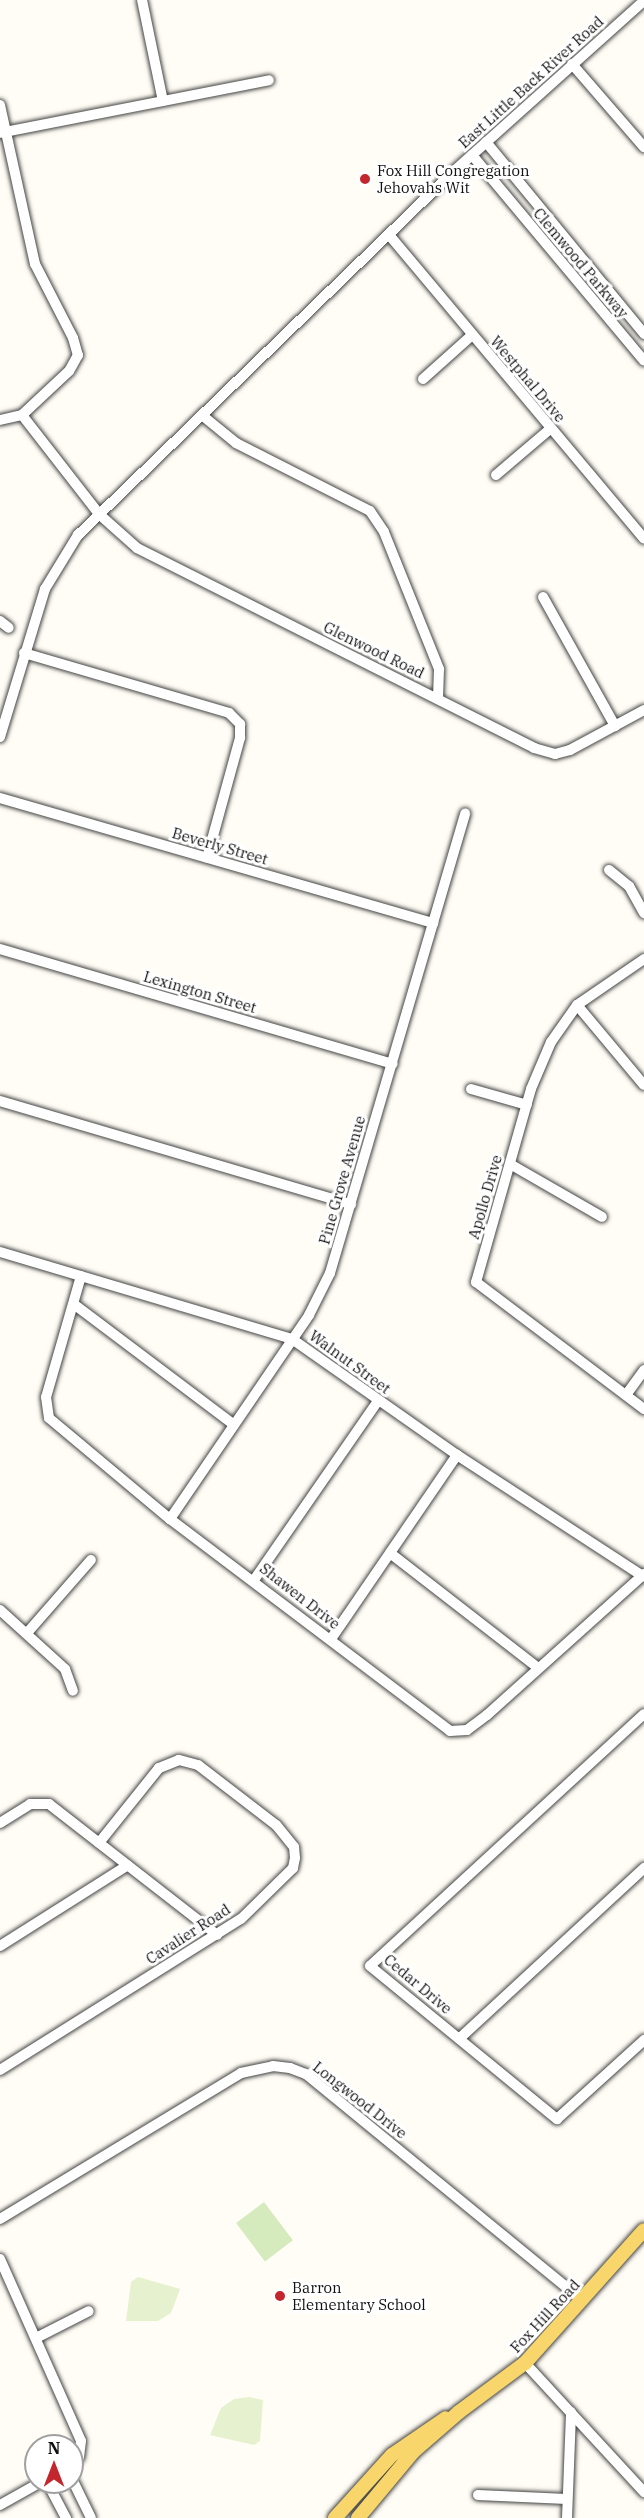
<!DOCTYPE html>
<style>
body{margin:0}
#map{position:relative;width:644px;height:2518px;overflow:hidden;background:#fffdf5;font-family:"IBM Plex Serif",serif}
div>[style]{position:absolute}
.green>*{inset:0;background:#d5ebbd;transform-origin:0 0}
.pitch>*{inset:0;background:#e6f2cf}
.roads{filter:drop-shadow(0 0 2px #444) drop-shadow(0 0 2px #444)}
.minor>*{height:10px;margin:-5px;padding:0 5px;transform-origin:5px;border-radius:5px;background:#fff}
.major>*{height:14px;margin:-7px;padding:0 7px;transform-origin:7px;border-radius:7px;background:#f9d66b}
.dots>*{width:16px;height:16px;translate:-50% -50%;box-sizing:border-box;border:3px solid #fff;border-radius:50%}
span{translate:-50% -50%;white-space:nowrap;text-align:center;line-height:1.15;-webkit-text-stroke:6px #fff;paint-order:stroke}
.street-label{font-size:15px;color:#111}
.poi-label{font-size:15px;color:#111}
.left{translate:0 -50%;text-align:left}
.north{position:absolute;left:24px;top:2434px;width:60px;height:60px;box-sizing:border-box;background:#fff;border:2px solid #a0a0a0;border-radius:50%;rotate:0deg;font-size:16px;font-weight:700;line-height:24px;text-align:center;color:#111}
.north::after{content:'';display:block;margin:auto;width:21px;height:27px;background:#c4262e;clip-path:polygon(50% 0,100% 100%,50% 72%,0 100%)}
</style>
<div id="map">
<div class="green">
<i style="left:264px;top:2202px;width:48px;height:35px;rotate:53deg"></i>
</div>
<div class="pitch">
<i style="clip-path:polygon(138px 2277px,180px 2289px,171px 2313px,158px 2321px,126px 2321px,131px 2282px)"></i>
<i style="clip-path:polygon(249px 2397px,263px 2400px,260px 2441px,254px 2445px,210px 2435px,221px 2408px,234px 2399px)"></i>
</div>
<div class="roads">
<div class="minor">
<i style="left:142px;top:0;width:103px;rotate:78.3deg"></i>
<i style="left:572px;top:64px;width:110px;rotate:49.1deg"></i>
<i style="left:0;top:105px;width:163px;rotate:77.6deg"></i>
<i style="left:35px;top:264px;width:83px;rotate:62.8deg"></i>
<i style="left:73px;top:338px;width:18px;rotate:74deg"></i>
<i style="left:78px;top:355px;width:18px;rotate:119deg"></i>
<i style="left:69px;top:371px;width:64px;rotate:136.9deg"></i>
<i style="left:0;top:133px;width:274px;rotate:-11.1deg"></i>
<i style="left:486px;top:142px;width:249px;rotate:50.5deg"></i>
<i style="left:472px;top:155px;width:268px;rotate:50.1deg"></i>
<i style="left:390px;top:236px;width:395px;rotate:50deg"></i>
<i style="left:423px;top:379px;width:66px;rotate:-41.9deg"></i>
<i style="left:203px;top:416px;width:43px;rotate:39.3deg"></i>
<i style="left:236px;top:443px;width:150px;rotate:26.9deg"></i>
<i style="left:370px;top:511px;width:25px;rotate:56deg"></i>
<i style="left:384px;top:532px;width:148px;rotate:68.1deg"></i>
<i style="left:439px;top:669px;width:28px;rotate:92deg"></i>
<i style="left:0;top:420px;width:23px;rotate:-13deg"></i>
<i style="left:22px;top:415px;width:125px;rotate:52.1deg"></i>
<i style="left:99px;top:514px;width:51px;rotate:41.8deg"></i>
<i style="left:137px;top:548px;width:445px;rotate:26.7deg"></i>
<i style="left:534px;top:748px;width:22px;rotate:16deg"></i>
<i style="left:555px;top:754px;width:16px;rotate:-15deg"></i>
<i style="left:570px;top:750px;width:84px;rotate:-28.4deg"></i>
<i style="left:496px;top:475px;width:71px;rotate:-40.4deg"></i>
<i style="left:543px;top:597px;width:148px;rotate:60.8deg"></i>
<i style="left:0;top:621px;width:11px;rotate:38deg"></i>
<i style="left:24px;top:653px;width:214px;rotate:16.3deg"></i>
<i style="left:229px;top:713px;width:16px;rotate:45deg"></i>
<i style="left:240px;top:724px;width:14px;rotate:90deg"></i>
<i style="left:240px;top:738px;width:124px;rotate:105.4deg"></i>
<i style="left:0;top:737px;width:155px;rotate:-73.1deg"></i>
<i style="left:45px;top:589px;width:63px;rotate:-58.6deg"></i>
<i style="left:78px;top:535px;width:520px;rotate:-44.07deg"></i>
<i style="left:452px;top:173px;width:258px;rotate:-41.9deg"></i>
<i style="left:0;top:798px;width:451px;rotate:16.1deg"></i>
<i style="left:609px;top:870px;width:26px;rotate:39deg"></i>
<i style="left:629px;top:886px;width:31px;rotate:61deg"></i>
<i style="left:0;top:949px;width:409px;rotate:16.3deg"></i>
<i style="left:644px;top:959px;width:81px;rotate:145.5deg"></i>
<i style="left:577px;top:1005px;width:45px;rotate:125.1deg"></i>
<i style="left:551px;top:1042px;width:51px;rotate:113.1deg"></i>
<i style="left:531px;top:1089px;width:201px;rotate:105.9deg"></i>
<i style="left:476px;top:1282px;width:211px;rotate:37.1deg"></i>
<i style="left:577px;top:1005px;width:104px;rotate:50.1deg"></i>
<i style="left:471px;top:1089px;width:58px;rotate:15.9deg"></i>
<i style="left:0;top:1101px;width:366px;rotate:16.4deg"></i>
<i style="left:510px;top:1164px;width:106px;rotate:29.9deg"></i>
<i style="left:0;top:1252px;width:305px;rotate:16.6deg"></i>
<i style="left:292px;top:1339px;width:202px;rotate:35.1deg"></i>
<i style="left:457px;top:1455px;width:223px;rotate:33.1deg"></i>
<i style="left:81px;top:1276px;width:126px;rotate:106.1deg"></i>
<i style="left:46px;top:1397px;width:21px;rotate:82deg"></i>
<i style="left:49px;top:1418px;width:158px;rotate:39.9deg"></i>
<i style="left:170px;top:1519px;width:351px;rotate:37.1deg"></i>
<i style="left:450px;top:1731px;width:17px;rotate:-3deg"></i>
<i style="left:467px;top:1730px;width:25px;rotate:-37deg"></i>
<i style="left:487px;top:1715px;width:211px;rotate:-41.9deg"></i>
<i style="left:75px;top:1305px;width:199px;rotate:37deg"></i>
<i style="left:626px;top:1395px;width:31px;rotate:-54deg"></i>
<i style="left:170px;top:1519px;width:247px;rotate:-55.7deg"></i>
<i style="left:309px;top:1315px;width:47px;rotate:-63.4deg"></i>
<i style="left:330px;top:1273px;width:479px;rotate:-73.6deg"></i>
<i style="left:390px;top:1553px;width:187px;rotate:37.8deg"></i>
<i style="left:254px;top:1580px;width:218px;rotate:-55.3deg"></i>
<i style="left:0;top:1610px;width:88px;rotate:42.2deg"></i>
<i style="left:65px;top:1669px;width:23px;rotate:70deg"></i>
<i style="left:27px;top:1633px;width:97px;rotate:-48.8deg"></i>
<i style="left:331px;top:1639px;width:223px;rotate:-55.6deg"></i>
<i style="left:644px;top:1714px;width:372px;rotate:137.4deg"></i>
<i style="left:370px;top:1966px;width:242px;rotate:39.3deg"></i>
<i style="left:557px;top:2119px;width:118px;rotate:-42.2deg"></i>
<i style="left:0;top:1823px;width:36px;rotate:-32deg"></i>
<i style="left:30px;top:1804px;width:19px"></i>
<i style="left:49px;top:1804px;width:213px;rotate:37.9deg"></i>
<i style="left:0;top:1946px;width:151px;rotate:-32.3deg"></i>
<i style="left:460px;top:2038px;width:251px;rotate:-42.7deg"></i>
<i style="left:0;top:2070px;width:284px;rotate:-32.1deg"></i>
<i style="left:241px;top:1919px;width:73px;rotate:-44.4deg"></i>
<i style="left:293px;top:1868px;width:10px;rotate:-79deg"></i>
<i style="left:295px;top:1858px;width:11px;rotate:-95deg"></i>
<i style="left:294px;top:1847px;width:28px;rotate:-129deg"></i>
<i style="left:276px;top:1825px;width:98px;rotate:-142.4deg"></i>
<i style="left:198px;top:1765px;width:20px;rotate:-165deg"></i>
<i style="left:179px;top:1760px;width:22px;rotate:158deg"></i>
<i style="left:159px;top:1768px;width:96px;rotate:128.7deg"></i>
<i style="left:0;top:2219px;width:282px;rotate:-31.2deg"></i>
<i style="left:241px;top:2073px;width:33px;rotate:-12deg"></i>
<i style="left:273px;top:2066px;width:17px;rotate:7deg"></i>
<i style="left:290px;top:2068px;width:17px;rotate:21deg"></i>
<i style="left:306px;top:2074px;width:357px;rotate:39.3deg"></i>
<i style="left:0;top:2259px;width:199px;rotate:66deg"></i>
<i style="left:81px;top:2441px;width:16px;rotate:97deg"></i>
<i style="left:79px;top:2457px;width:11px;rotate:131deg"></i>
<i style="left:36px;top:2338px;width:59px;rotate:-27deg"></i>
<i style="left:525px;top:2363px;width:176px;rotate:47.3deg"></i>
<i style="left:72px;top:2479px;width:43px;rotate:64deg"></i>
<i style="left:47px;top:2482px;width:41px;rotate:62.2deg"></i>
<i style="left:478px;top:2495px;width:89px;rotate:2.6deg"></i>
<i style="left:0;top:2505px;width:47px;rotate:-29.3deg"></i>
<i style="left:567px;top:2518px;width:106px;rotate:-87.8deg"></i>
</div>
<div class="major">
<i style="left:335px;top:2518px;width:85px;rotate:-47.9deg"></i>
<i style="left:392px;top:2455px;width:65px;rotate:-34.4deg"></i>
<i style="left:358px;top:2518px;width:86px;rotate:-50.2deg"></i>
<i style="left:413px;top:2452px;width:61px;rotate:-41deg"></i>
<i style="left:459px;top:2412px;width:82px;rotate:-36.6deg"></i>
<i style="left:525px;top:2363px;width:178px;rotate:-48.2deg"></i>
</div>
</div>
<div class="dots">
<i style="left:365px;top:179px;background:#c4262e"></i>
<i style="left:280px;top:2296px;background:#c4262e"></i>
</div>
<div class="street-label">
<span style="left:531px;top:82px;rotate:-42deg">East Little Back River Road</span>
<span style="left:581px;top:263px;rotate:50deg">Clemwood Parkway</span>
<span style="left:528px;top:379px;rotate:50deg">Westphal Drive</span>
<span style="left:374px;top:650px;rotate:26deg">Glenwood Road</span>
<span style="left:220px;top:846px;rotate:16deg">Beverly Street</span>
<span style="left:200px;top:992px;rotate:16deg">Lexington Street</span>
<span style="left:342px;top:1180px;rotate:-74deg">Pine Grove Avenue</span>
<span style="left:485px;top:1197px;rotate:-74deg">Apollo Drive</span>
<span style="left:350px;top:1362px;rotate:36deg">Walnut Street</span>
<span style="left:300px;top:1596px;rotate:38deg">Shawen Drive</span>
<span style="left:188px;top:1934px;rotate:-33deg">Cavalier Road</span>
<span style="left:418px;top:1984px;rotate:40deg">Cedar Drive</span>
<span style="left:360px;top:2100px;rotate:38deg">Longwood Drive</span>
<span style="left:545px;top:2316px;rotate:-47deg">Fox Hill Road</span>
</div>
<div class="poi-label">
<span class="left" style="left:377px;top:179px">Fox Hill Congregation<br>Jehovahs Wit</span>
<span class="left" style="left:292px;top:2296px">Barron<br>Elementary School</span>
</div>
<div class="north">N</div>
</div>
